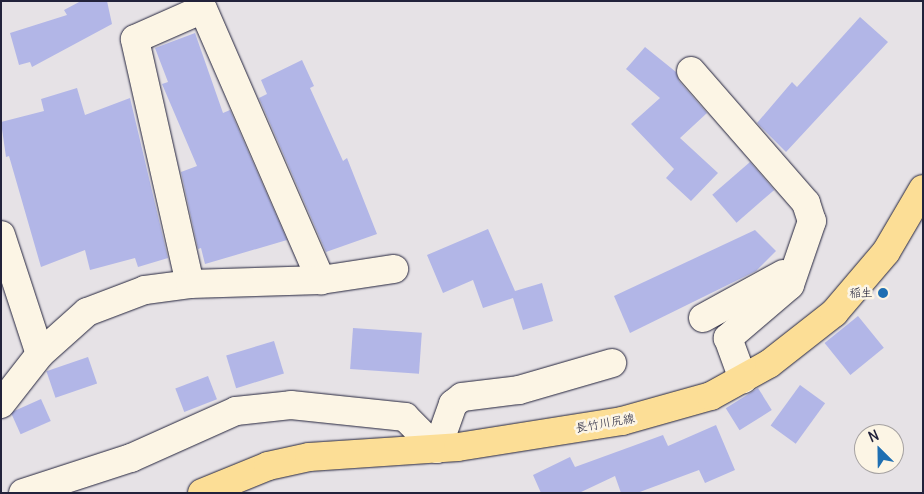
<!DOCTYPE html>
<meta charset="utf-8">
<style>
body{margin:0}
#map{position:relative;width:924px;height:494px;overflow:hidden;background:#e6e2e6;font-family:Delius,"Klee One",sans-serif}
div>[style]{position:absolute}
.building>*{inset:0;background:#b2b6e7;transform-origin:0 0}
.roads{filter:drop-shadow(0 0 1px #22223b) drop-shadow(0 0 1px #22223b)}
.minor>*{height:28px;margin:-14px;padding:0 14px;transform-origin:14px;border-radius:14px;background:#fcf5e5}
.major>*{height:28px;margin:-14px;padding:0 14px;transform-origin:14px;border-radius:14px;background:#fcde96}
.dots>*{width:14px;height:14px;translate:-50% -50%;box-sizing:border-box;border:2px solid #fcf5e5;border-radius:50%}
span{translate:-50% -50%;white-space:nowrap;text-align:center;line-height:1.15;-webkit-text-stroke:5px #fcf5e5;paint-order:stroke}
.poi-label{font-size:12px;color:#22223b}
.right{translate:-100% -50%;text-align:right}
.street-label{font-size:12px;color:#22223b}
.frame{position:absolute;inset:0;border:2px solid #22223b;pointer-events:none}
.north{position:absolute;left:854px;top:424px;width:50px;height:50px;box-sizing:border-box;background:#fcf5e5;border:1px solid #a5a1a1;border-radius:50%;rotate:337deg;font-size:14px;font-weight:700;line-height:20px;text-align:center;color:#22223b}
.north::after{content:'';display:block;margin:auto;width:18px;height:22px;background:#1f6fb2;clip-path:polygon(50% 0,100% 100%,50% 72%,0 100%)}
</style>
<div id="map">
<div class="building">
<i style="clip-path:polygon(81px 1px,107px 1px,112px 24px,32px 67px,30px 62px,19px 65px,10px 33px,67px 15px,64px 10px)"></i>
<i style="clip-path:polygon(860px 17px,888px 42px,786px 152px,757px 123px,792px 82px,797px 87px)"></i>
<i style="clip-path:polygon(195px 33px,223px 113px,230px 110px,287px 240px,205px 264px,201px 248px,198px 249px,181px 172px,197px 166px,162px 84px,168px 82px,155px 48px)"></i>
<i style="clip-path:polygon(645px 47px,676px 72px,679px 81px,707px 113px,680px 138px,718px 173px,691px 201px,666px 178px,674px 169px,631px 124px,660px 98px,626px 69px)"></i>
<i style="clip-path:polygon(302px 60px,314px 86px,310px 88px,343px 161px,347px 158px,377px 234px,326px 252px,259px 98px,267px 94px,261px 80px)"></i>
<i style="clip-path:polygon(77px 88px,85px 115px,130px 98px,168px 258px,138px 267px,135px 258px,90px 270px,85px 250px,41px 267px,9px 156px,6px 157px,1px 122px,44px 111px,41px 99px)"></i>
<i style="left:750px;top:162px;width:37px;height:50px;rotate:49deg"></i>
<i style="clip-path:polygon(488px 229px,515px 291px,542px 283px,553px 321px,523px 330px,513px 298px,483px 308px,473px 280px,443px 293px,427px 255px)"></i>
<i style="clip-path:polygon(755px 230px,776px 251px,756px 271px,630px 333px,614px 296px)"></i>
<i style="left:858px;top:316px;width:41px;height:43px;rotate:51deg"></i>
<i style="left:353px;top:328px;width:69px;height:41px;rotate:4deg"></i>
<i style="left:274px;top:341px;width:34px;height:50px;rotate:73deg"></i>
<i style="left:88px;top:357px;width:28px;height:44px;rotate:71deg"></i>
<i style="left:208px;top:376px;width:25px;height:35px;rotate:69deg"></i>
<i style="left:800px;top:385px;width:31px;height:50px;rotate:36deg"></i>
<i style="left:758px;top:388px;width:26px;height:38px;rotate:58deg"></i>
<i style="left:41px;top:399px;width:24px;height:33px;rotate:66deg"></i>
<i style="clip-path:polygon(716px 425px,735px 470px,705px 483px,699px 470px,637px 493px,621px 493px,615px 476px,579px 493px,541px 493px,533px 475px,570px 457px,575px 467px,663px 435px,668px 446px)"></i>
</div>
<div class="roads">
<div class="minor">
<i style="left:691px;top:71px;width:175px;rotate:48.9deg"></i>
<i style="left:806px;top:203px;width:19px;rotate:72deg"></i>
<i style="left:812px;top:221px;width:68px;rotate:109deg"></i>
<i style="left:790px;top:285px;width:82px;rotate:139.5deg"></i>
<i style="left:728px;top:338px;width:44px;rotate:69.9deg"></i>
<i style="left:1px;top:235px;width:125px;rotate:71.9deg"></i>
<i style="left:190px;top:284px;width:251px;rotate:-102.7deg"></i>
<i style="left:135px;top:39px;width:74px;rotate:-23.8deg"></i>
<i style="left:203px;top:9px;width:296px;rotate:66.5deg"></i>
<i style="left:703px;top:318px;width:91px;rotate:-28.8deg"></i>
<i style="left:1px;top:404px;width:63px;rotate:-52deg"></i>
<i style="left:40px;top:354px;width:63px;rotate:-41.8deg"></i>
<i style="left:87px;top:312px;width:62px;rotate:-20.8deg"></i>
<i style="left:145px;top:290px;width:45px;rotate:-7.6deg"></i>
<i style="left:190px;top:284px;width:131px;rotate:-1.7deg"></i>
<i style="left:321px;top:280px;width:74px;rotate:-8.6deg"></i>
<i style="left:23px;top:493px;width:114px;rotate:-18deg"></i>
<i style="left:131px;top:458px;width:115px;rotate:-24.1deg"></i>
<i style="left:236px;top:411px;width:55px;rotate:-6.2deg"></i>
<i style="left:291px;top:405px;width:115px;rotate:6deg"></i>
<i style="left:405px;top:417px;width:45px;rotate:45deg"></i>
<i style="left:437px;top:449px;width:48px;rotate:-70.4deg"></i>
<i style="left:453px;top:404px;width:11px;rotate:-38deg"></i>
<i style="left:462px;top:397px;width:57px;rotate:-7deg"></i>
<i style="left:519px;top:390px;width:97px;rotate:-16.2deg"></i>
</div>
<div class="major">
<i style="left:202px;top:493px;width:71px;rotate:-22.2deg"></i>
<i style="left:268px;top:466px;width:42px;rotate:-12.4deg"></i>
<i style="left:309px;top:457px;width:149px;rotate:-3.8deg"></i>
<i style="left:458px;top:447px;width:166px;rotate:-9deg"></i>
<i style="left:622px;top:421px;width:92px;rotate:-15.7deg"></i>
<i style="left:711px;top:396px;width:66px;rotate:-28.9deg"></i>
<i style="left:769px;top:364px;width:83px;rotate:-38.1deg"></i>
<i style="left:834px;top:313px;width:80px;rotate:-49.6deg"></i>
<i style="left:886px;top:252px;width:73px;rotate:-59.6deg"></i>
</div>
</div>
<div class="dots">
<i style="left:883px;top:293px;background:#1f6fb2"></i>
</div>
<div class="poi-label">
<span class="right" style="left:873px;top:293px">稲生</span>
</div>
<div class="street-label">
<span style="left:605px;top:423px;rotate:-10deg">長竹川尻線</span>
</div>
<div class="frame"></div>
<div class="north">N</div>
</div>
